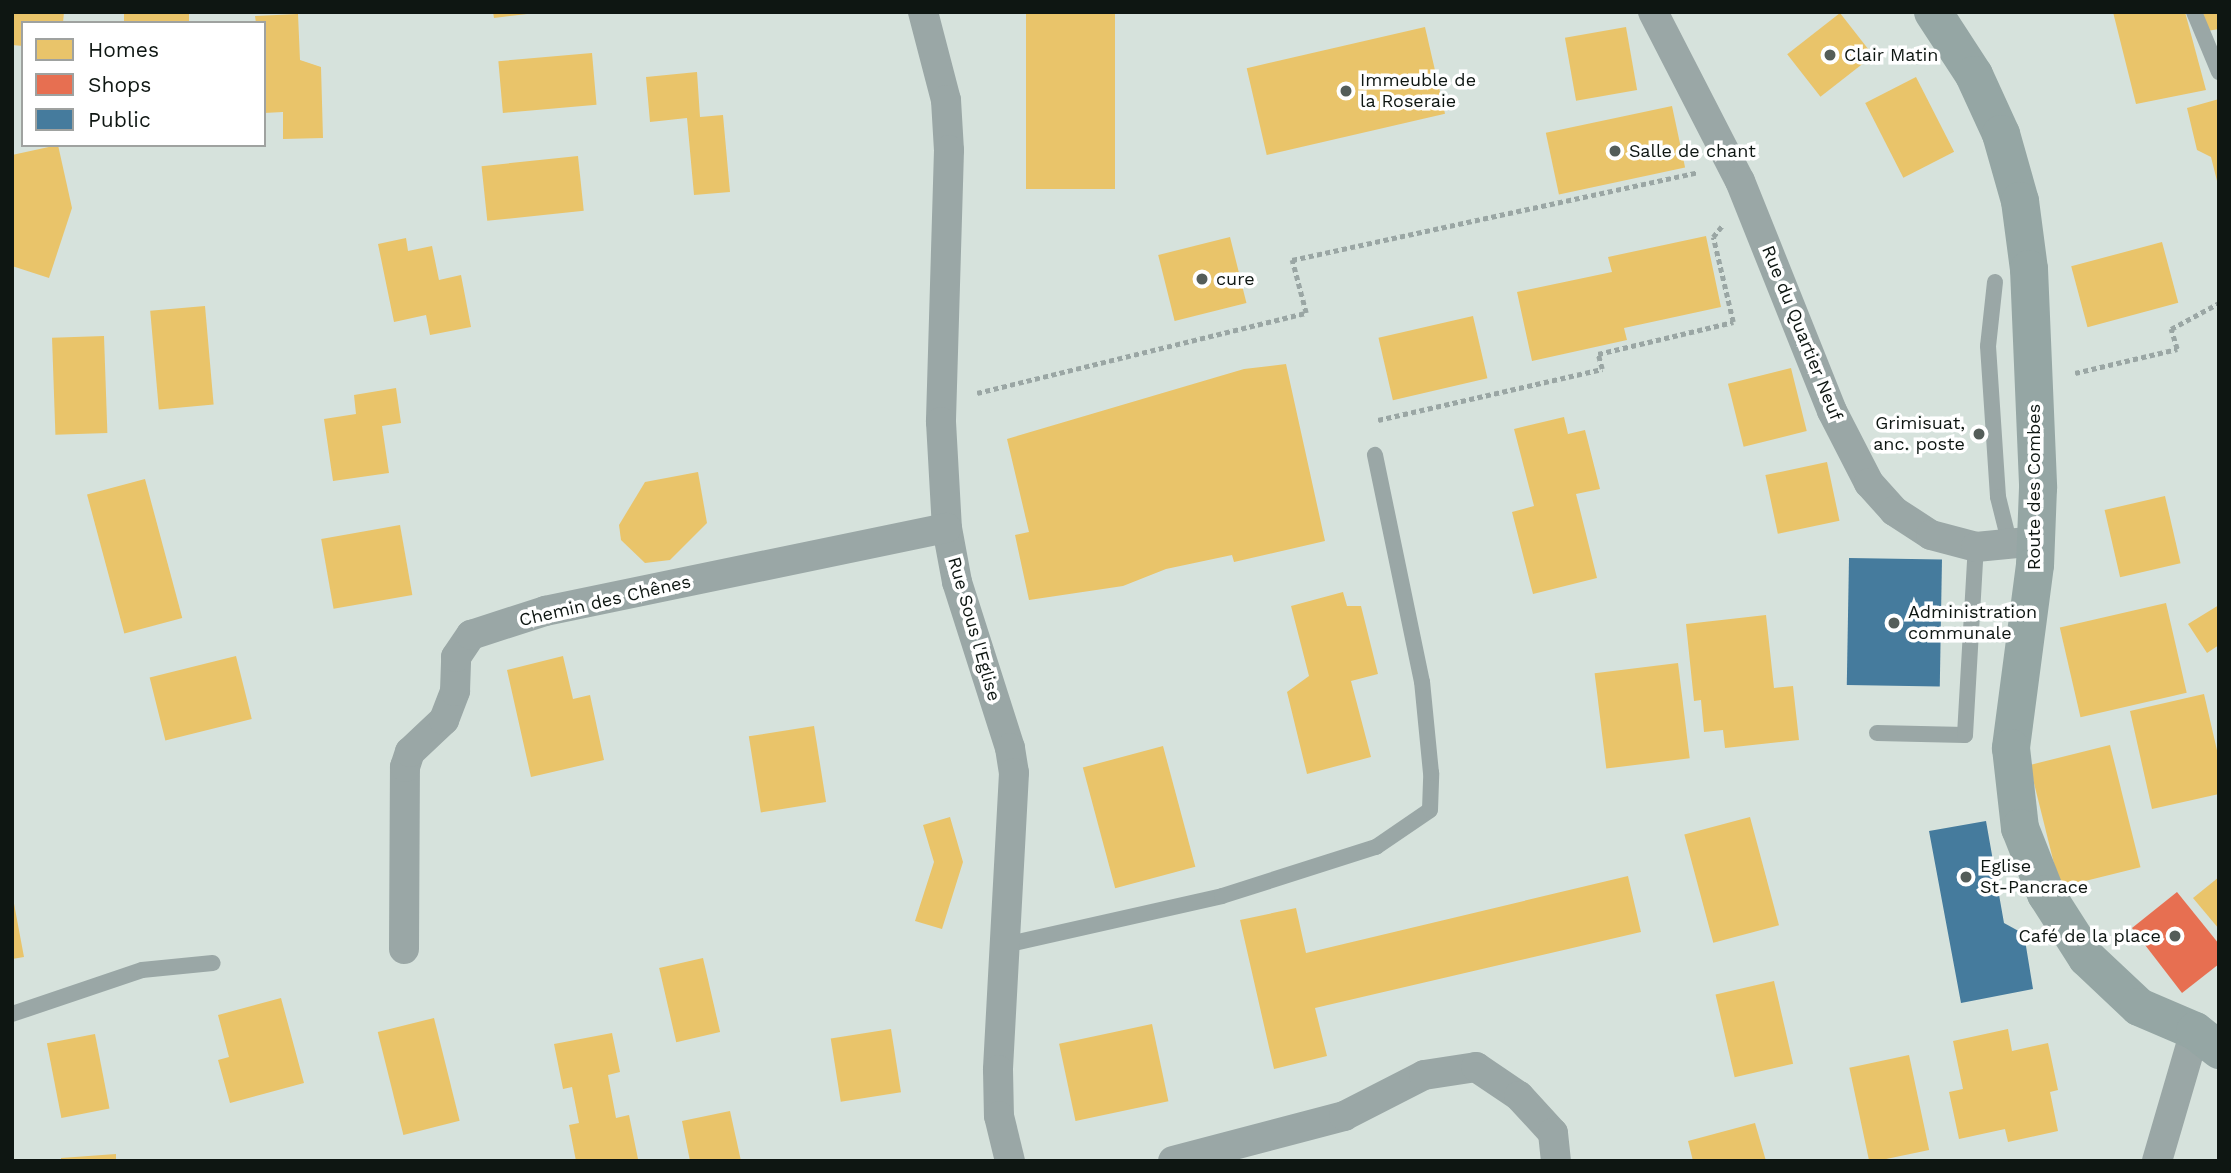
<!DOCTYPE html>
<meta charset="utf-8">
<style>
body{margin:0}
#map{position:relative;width:2231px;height:1173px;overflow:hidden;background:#d6e2dc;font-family:"Work Sans",sans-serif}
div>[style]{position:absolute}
.homes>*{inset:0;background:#e9c46a;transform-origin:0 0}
.shops>*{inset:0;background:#e76f51}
.public>*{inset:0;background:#457b9d;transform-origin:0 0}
.path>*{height:4.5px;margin-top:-2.25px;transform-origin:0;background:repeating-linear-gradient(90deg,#9aa6a4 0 5px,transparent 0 8.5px)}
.lane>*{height:16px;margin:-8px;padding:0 8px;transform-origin:8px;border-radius:8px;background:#9aa7a6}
.street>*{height:30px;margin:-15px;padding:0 15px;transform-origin:15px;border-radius:15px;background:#9aa7a6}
.secondary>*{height:38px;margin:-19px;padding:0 19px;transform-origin:19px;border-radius:19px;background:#95a6a4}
.dots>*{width:19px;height:19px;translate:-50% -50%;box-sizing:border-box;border:4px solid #fff;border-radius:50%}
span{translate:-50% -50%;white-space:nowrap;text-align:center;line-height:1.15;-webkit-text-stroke:7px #fff;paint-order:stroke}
.poi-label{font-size:18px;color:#0e1612}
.left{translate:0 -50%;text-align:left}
.right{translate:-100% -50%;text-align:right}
.street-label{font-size:18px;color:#0e1612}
.frame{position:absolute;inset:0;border:14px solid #0e1612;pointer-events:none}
.legend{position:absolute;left:21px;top:21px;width:245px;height:126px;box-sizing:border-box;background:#fff;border:2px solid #9fa2a0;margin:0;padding:9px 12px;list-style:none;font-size:21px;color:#0e1612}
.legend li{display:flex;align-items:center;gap:14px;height:35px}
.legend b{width:35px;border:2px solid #9fa2a0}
</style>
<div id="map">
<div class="homes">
<i style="clip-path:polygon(12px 12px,64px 12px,63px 23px,23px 23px,23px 46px,12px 45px)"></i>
<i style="left:124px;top:12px;width:65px;height:11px"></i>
<i style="clip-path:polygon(493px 12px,527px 12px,527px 14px,494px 18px)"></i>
<i style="left:1026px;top:12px;width:89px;height:177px"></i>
<i style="clip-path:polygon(2113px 12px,2185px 12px,2206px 90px,2136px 104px)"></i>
<i style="clip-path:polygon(2197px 12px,2219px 12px,2219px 29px,2201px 32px)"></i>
<i style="left:1840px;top:13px;width:54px;height:67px;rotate:52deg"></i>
<i style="clip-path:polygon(298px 14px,300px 60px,321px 67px,323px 138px,283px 139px,283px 112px,264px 113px,264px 23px,256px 23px,255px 16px)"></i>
<i style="left:1425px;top:27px;width:89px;height:183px;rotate:77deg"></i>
<i style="left:1626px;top:27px;width:64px;height:62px;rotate:80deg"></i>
<i style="left:592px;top:53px;width:52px;height:94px;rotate:85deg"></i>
<i style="clip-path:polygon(697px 72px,700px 117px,723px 115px,730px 192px,694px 195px,687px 118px,650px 122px,646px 77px)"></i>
<i style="left:1916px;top:77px;width:84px;height:57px;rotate:63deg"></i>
<i style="clip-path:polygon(2219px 99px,2219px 185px,2218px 185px,2211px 157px,2197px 150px,2187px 108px)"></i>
<i style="left:1672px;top:106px;width:63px;height:129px;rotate:78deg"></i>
<i style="clip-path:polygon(58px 145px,72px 208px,49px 278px,12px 266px,12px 155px)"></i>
<i style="left:578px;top:156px;width:55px;height:97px;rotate:84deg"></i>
<i style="clip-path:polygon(1706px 236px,1721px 307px,1624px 328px,1627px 340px,1532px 361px,1517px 292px,1612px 272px,1608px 257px)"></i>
<i style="left:1230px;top:237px;width:68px;height:74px;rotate:76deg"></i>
<i style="clip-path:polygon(406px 238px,408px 251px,432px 246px,439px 280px,461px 275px,471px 327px,430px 335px,426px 315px,394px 322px,378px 244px)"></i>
<i style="left:2162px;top:242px;width:63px;height:94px;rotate:75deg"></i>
<i style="left:205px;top:306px;width:99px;height:55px;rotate:85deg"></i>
<i style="left:1473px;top:316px;width:64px;height:97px;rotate:77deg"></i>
<i style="left:104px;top:336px;width:97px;height:52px;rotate:88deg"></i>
<i style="clip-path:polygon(1286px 364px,1325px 541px,1234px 562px,1232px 555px,1166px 569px,1123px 586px,1029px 600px,1015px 535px,1029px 532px,1007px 439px,1244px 369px)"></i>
<i style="left:1791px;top:368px;width:65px;height:65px;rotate:76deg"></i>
<i style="clip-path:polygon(396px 388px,401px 423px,382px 426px,389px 473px,333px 481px,324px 419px,356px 414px,354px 395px)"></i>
<i style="clip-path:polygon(1564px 417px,1568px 434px,1585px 430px,1600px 489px,1576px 494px,1597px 578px,1533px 594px,1512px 512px,1534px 506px,1514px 429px)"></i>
<i style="left:1827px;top:462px;width:60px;height:63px;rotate:78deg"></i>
<i style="clip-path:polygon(698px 472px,707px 523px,670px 560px,645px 563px,621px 540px,619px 525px,645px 482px)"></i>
<i style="left:145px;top:479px;width:144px;height:60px;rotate:75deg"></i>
<i style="left:2165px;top:496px;width:69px;height:62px;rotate:77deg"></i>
<i style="left:400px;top:525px;width:71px;height:80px;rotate:80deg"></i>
<i style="clip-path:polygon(1343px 592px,1347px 606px,1361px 606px,1378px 674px,1351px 681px,1371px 757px,1307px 774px,1287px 692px,1309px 676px,1291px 606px)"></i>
<i style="left:2166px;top:603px;width:92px;height:109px;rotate:77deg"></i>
<i style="clip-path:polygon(2219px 605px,2219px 645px,2207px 653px,2188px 624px)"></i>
<i style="clip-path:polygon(1766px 615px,1774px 688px,1793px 686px,1799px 740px,1725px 748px,1723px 730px,1704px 732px,1701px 700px,1694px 701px,1686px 624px)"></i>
<i style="left:236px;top:656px;width:65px;height:89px;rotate:76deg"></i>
<i style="clip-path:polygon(563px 656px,573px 699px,590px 695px,604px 760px,531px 777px,507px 670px)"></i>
<i style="left:1678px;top:663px;width:96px;height:84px;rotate:83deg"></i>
<i style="clip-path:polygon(2204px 694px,2219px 759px,2219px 794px,2152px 809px,2130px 711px)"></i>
<i style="left:814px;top:726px;width:77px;height:66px;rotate:81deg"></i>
<i style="left:2110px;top:745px;width:126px;height:83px;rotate:76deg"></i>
<i style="left:1163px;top:746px;width:125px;height:83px;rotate:75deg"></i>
<i style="clip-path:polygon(950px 817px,963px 862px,942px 929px,915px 921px,934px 862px,923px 825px)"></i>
<i style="left:1750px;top:817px;width:112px;height:68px;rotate:75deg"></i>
<i style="clip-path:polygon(1628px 876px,1641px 932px,1315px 1008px,1327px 1056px,1274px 1069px,1240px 920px,1296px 908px,1306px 953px)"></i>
<i style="clip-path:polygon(2219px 877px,2219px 929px,2193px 898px)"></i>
<i style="clip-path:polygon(12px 893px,24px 957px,12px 959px)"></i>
<i style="left:703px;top:958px;width:76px;height:45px;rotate:77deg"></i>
<i style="left:1774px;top:981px;width:85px;height:60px;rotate:77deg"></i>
<i style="clip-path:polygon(281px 998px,304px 1083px,230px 1103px,218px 1060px,229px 1057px,218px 1015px)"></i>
<i style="left:434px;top:1018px;width:106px;height:58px;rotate:76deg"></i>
<i style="left:1152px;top:1024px;width:79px;height:95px;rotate:78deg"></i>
<i style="left:891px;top:1029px;width:64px;height:61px;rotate:81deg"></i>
<i style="clip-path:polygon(2008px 1029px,2012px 1051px,2048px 1043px,2058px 1090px,2050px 1092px,2058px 1131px,2008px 1142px,2005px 1129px,1959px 1139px,1949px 1092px,1963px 1089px,1953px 1041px)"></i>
<i style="clip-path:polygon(612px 1033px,620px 1072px,608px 1075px,616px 1118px,629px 1115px,638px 1159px,576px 1161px,569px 1125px,579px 1123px,572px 1087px,563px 1089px,554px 1044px)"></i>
<i style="left:95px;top:1034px;width:76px;height:49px;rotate:79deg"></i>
<i style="left:1909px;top:1055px;width:97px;height:61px;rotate:78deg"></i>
<i style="clip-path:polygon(730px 1111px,741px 1161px,690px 1161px,682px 1121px)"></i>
<i style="clip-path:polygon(1755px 1123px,1766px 1161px,1693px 1161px,1688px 1141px)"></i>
<i style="clip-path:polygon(116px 1154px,116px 1161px,61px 1161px,61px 1158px)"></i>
</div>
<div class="shops">
<i style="clip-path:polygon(2177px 892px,2219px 944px,2219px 964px,2182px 993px,2132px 928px)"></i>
</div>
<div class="public">
<i style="left:1849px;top:558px;width:93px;height:127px;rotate:1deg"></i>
<i style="clip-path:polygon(1986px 821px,2004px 923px,2024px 934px,2033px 989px,1961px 1003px,1929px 831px)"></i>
</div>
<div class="path">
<i style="left:2075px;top:373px;width:105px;rotate:-13.2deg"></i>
<i style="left:2177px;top:349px;width:21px;rotate:-107deg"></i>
<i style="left:2171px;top:329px;width:55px;rotate:-28.4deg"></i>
<i style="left:977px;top:393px;width:339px;rotate:-13.7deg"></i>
<i style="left:1306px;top:313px;width:55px;rotate:-104.8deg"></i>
<i style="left:1292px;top:260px;width:416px;rotate:-12.2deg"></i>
<i style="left:1378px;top:420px;width:230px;rotate:-12.8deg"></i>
<i style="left:1602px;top:369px;width:16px;rotate:-105deg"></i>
<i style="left:1598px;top:354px;width:139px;rotate:-13.3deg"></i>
<i style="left:1733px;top:322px;width:87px;rotate:-103.2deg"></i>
<i style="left:1713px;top:237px;width:14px;rotate:-51deg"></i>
</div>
<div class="lane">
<i style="left:2194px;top:12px;width:65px;rotate:67.4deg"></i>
<i style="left:1995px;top:282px;width:64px;rotate:96.2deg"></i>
<i style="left:1988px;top:346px;width:151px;rotate:86.2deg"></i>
<i style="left:1998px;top:497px;width:45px;rotate:76deg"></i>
<i style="left:1877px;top:733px;width:88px;rotate:1.3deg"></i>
<i style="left:1965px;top:735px;width:188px;rotate:-86.7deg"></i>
<i style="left:1005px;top:945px;width:222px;rotate:-12.7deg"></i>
<i style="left:1222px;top:896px;width:162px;rotate:-17.7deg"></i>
<i style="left:1376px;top:847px;width:65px;rotate:-34.4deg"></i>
<i style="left:1430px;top:810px;width:37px;rotate:-88deg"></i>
<i style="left:1431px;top:773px;width:91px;rotate:-95.6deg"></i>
<i style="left:1422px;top:682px;width:232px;rotate:-101.7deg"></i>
<i style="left:12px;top:1014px;width:137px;rotate:-18.7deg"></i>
<i style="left:142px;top:970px;width:71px;rotate:-5.6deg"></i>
</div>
<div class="street">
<i style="left:923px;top:12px;width:91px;rotate:75.4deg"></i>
<i style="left:946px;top:100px;width:50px;rotate:86.6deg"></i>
<i style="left:949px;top:150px;width:272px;rotate:91.7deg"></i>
<i style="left:941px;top:422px;width:106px;rotate:86.8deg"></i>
<i style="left:947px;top:528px;width:55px;rotate:79.5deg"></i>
<i style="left:957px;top:582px;width:174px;rotate:72.3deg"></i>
<i style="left:1010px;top:748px;width:25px;rotate:81deg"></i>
<i style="left:1014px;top:773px;width:297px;rotate:93.1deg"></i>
<i style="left:998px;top:1070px;width:46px;rotate:88.8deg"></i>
<i style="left:999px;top:1116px;width:46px;rotate:76.3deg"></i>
<i style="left:1653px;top:12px;width:190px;rotate:62.8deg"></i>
<i style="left:1740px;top:181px;width:248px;rotate:68.2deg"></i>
<i style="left:1832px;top:411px;width:81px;rotate:62.8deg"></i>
<i style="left:1869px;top:483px;width:38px;rotate:48deg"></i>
<i style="left:1894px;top:511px;width:44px;rotate:33deg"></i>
<i style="left:1931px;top:535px;width:47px;rotate:14.9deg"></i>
<i style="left:1976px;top:547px;width:61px;rotate:-5.6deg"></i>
<i style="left:404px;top:949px;width:182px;rotate:-89.7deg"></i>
<i style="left:405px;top:767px;width:16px;rotate:-72deg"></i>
<i style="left:410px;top:752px;width:47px;rotate:-43.3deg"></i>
<i style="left:444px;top:720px;width:31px;rotate:-69deg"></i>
<i style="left:455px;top:691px;width:34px;rotate:-88deg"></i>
<i style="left:456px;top:657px;width:27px;rotate:-56deg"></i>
<i style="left:471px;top:635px;width:78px;rotate:-18deg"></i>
<i style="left:545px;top:611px;width:410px;rotate:-11.7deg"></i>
<i style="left:1173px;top:1161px;width:177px;rotate:-14.7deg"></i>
<i style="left:1344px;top:1116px;width:90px;rotate:-27.1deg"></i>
<i style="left:1424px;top:1075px;width:53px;rotate:-8.7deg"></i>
<i style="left:1476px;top:1067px;width:52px;rotate:34deg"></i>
<i style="left:1519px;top:1096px;width:50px;rotate:47.4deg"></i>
<i style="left:1553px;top:1133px;width:28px;rotate:84deg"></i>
<i style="left:2157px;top:1161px;width:135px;rotate:-73.7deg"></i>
</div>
<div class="secondary">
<i style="left:1933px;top:12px;width:75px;rotate:56.9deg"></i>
<i style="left:1974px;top:75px;width:65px;rotate:65.4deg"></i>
<i style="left:2001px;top:134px;width:70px;rotate:74.2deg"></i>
<i style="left:2020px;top:201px;width:69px;rotate:82.5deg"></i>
<i style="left:2029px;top:269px;width:219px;rotate:87.6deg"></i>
<i style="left:2038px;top:488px;width:77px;rotate:92.2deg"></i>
<i style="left:2035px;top:565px;width:185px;rotate:97.5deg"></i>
<i style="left:2011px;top:748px;width:81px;rotate:83.6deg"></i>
<i style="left:2020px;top:828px;width:71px;rotate:68.5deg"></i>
<i style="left:2046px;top:894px;width:76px;rotate:57.4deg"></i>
<i style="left:2087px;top:958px;width:71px;rotate:43.3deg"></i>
<i style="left:2139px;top:1007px;width:61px;rotate:23.2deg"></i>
<i style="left:2195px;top:1031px;width:31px;rotate:38deg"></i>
</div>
<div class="dots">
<i style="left:1830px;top:55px;background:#545d59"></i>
<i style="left:1346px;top:91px;background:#545d59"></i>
<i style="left:1615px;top:151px;background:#545d59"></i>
<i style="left:1202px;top:279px;background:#545d59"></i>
<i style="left:1979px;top:434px;background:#545d59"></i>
<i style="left:1894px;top:623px;background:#545d59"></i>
<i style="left:1966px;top:877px;background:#545d59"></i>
<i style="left:2175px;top:936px;background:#545d59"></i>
</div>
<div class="poi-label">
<span class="left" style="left:1844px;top:55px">Clair Matin</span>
<span class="left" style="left:1360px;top:91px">Immeuble de<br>la Roseraie</span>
<span class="left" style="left:1629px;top:151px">Salle de chant</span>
<span class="left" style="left:1216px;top:279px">cure</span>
<span class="right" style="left:1965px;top:434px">Grimisuat,<br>anc. poste</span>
<span class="left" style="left:1908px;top:623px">Administration<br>communale</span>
<span class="left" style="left:1980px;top:877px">Eglise<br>St-Pancrace</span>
<span class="right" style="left:2161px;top:936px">Café de la place</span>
</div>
<div class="street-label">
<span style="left:1802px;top:333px;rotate:68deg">Rue du Quartier Neuf</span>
<span style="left:2034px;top:487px;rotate:-90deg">Route des Combes</span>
<span style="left:605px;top:601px;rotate:-13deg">Chemin des Chênes</span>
<span style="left:974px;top:629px;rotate:74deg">Rue Sous l'Eglise</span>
</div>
<div class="frame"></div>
<ul class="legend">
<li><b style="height:19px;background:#e9c46a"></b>Homes</li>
<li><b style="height:19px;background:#e76f51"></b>Shops</li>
<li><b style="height:19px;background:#457b9d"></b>Public</li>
</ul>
</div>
